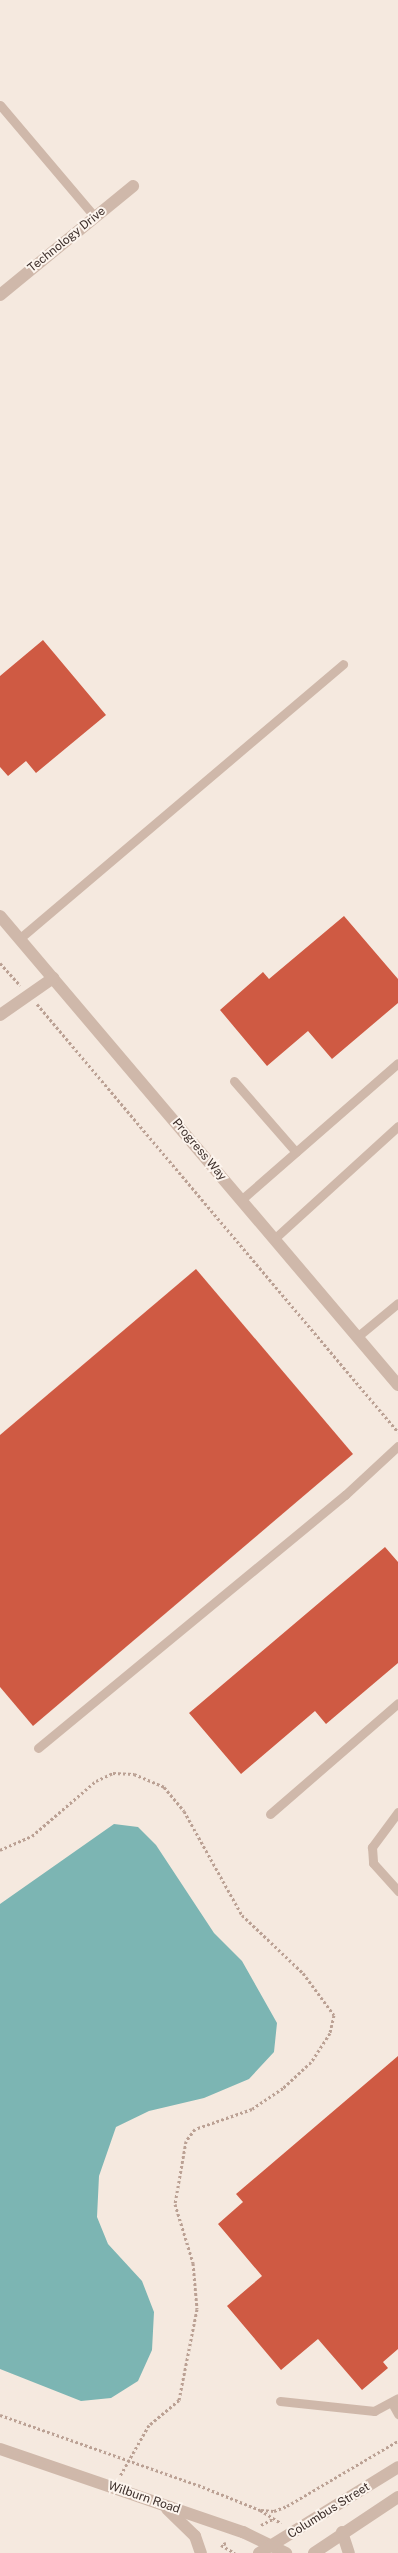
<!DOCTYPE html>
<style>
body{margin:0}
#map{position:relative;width:398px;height:2553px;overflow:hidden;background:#f5e9df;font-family:"Public Sans",sans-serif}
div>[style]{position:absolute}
.water>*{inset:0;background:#7cb5b3}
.building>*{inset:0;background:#cf5a43}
.path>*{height:3px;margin-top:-1.5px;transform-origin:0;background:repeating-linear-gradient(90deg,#bba194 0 2.5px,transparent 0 5px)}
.service>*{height:9px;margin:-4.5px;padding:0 4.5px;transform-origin:4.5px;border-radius:4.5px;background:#cfb8aa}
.minor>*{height:12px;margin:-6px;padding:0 6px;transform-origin:6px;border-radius:6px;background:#cfb8aa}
span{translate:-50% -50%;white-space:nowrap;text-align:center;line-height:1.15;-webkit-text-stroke:4px #fcf4ed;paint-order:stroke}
.street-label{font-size:12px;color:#3c2e2a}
</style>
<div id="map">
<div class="water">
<i style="clip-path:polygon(114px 1824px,138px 1827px,156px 1845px,214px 1933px,242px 1961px,277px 2023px,274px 2052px,249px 2079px,204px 2098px,149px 2111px,116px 2127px,99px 2176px,97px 2217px,108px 2244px,142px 2281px,154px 2312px,152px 2350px,138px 2381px,111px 2398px,81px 2401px,0 2369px,0 1904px)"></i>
</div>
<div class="building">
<i style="clip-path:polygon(43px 640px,106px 715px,36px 773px,26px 761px,8px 776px,0 767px,0 676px)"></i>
<i style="clip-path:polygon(344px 916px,398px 979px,398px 1003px,332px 1059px,308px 1031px,267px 1066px,220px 1010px,263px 972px,269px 979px)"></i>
<i style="clip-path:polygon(196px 1269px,353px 1454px,33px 1726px,0 1687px,0 1435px)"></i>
<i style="clip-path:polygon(385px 1547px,398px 1562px,398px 1663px,326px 1724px,315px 1711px,241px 1774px,189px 1713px)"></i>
<i style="clip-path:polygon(398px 2056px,398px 2349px,383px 2362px,388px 2368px,362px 2390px,318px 2339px,281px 2370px,227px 2306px,262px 2276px,218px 2224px,243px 2202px,236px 2194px)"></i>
</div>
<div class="path">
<i style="left:0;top:963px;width:30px;rotate:48deg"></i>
<i style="left:37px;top:1004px;width:560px;rotate:49.85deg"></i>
<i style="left:0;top:1850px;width:35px;rotate:-24deg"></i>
<i style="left:32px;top:1836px;width:84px;rotate:-40.7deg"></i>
<i style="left:96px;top:1781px;width:19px;rotate:-25deg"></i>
<i style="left:113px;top:1773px;width:21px;rotate:3deg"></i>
<i style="left:134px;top:1774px;width:33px;rotate:23deg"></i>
<i style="left:164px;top:1787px;width:31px;rotate:50deg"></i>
<i style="left:184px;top:1811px;width:119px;rotate:60.9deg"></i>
<i style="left:242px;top:1915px;width:84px;rotate:43.6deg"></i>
<i style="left:303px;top:1973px;width:52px;rotate:53.6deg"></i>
<i style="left:334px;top:2015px;width:18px;rotate:103deg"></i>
<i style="left:330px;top:2033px;width:35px;rotate:123deg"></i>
<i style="left:311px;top:2062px;width:38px;rotate:137deg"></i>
<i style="left:283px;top:2088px;width:37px;rotate:146deg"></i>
<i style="left:252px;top:2109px;width:60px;rotate:160.7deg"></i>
<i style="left:195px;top:2129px;width:15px;rotate:127deg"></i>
<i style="left:186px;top:2141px;width:64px;rotate:99.9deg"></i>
<i style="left:175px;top:2204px;width:62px;rotate:73deg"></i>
<i style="left:193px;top:2263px;width:46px;rotate:85deg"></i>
<i style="left:197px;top:2309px;width:93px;rotate:101.2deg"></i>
<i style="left:179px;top:2400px;width:39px;rotate:140deg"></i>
<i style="left:149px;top:2425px;width:59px;rotate:119.6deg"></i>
<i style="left:0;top:2415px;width:210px;rotate:19.5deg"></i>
<i style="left:198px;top:2485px;width:67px;rotate:22deg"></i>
<i style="left:260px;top:2510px;width:25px;rotate:32deg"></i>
<i style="left:261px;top:2510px;width:13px;rotate:4deg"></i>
<i style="left:274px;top:2511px;width:14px;rotate:-21deg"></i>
<i style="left:287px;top:2506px;width:129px;rotate:-30.4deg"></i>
<i style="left:261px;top:2525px;width:13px;rotate:-27deg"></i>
<i style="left:226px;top:2543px;width:5px;rotate:158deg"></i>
<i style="left:221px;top:2545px;width:16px;rotate:30deg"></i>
</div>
<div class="service">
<i style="left:0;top:105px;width:147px;rotate:49.7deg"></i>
<i style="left:19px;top:939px;width:425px;rotate:-40.3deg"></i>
<i style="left:234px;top:1081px;width:94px;rotate:48.9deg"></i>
<i style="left:241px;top:1200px;width:208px;rotate:-41.1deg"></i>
<i style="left:274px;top:1239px;width:168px;rotate:-42.3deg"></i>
<i style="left:357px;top:1337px;width:53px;rotate:-39.7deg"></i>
<i style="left:38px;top:1748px;width:398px;rotate:-39.5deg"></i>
<i style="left:345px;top:1495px;width:72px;rotate:-42.8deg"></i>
<i style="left:398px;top:1812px;width:44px;rotate:126.6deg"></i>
<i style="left:372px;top:1847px;width:16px;rotate:86deg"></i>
<i style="left:373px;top:1863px;width:38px;rotate:48deg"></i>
<i style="left:270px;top:1814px;width:169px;rotate:-40.9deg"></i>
<i style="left:280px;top:2401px;width:95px;rotate:6.1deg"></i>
<i style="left:374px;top:2411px;width:27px;rotate:-28deg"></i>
<i style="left:392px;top:2403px;width:13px;rotate:61deg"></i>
</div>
<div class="minor">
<i style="left:0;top:295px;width:172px;rotate:-39.3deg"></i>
<i style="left:0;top:916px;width:615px;rotate:49.68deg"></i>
<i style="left:0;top:1015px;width:65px;rotate:-34.9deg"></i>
<i style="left:0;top:2449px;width:257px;rotate:18.9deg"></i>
<i style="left:243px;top:2532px;width:48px;rotate:26deg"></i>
<i style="left:167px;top:2509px;width:39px;rotate:44deg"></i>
<i style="left:195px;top:2536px;width:18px;rotate:71deg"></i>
<i style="left:342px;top:2532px;width:22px;rotate:72deg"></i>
<i style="left:259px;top:2553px;width:163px;rotate:-31.7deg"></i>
<i style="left:314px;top:2553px;width:101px;rotate:-33.7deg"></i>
</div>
<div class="street-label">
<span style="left:67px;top:240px;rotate:-39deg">Technology Drive</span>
<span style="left:199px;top:1150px;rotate:50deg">Progress Way</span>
<span style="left:144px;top:2498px;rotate:19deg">Wilburn Road</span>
<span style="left:329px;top:2511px;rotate:-32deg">Columbus Street</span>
</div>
</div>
